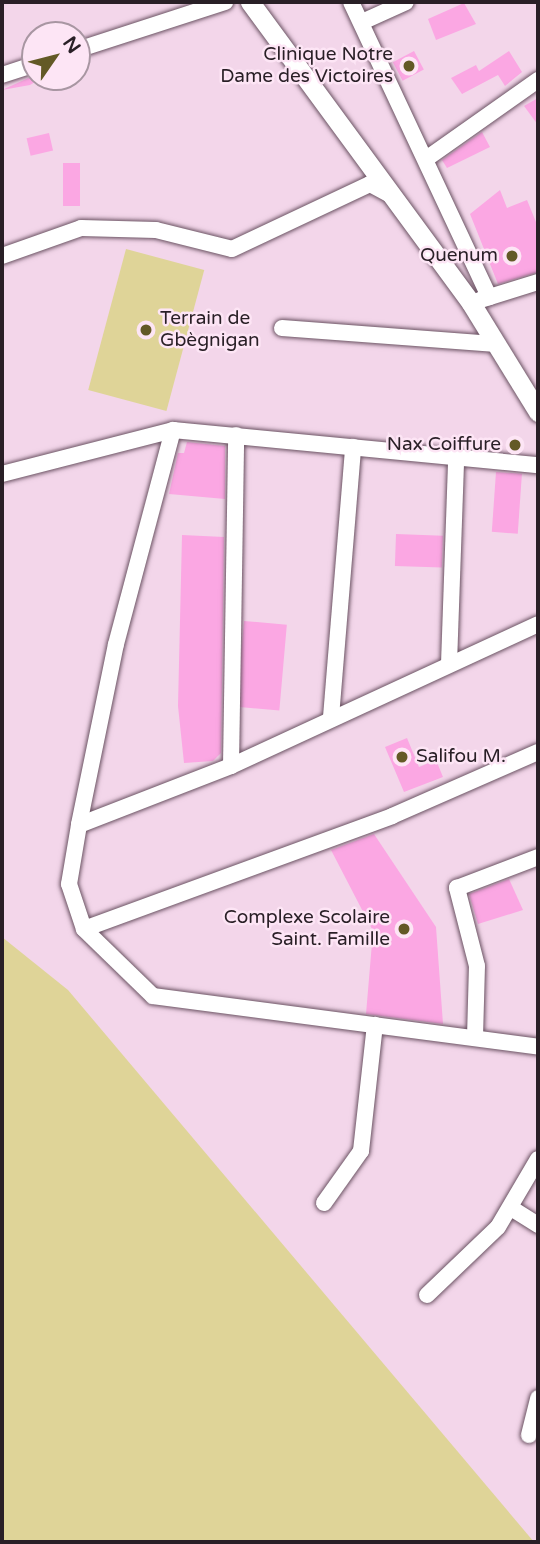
<!DOCTYPE html>
<meta charset="utf-8">
<style>
body{margin:0}
#map{position:relative;width:540px;height:1544px;overflow:hidden;background:#f3d6ea;font-family:"Varela Round",sans-serif}
div>[style]{position:absolute}
.green>*{inset:0;background:#dfd498;transform-origin:0 0}
.building>*{inset:0;background:#fba7e3;transform-origin:0 0}
.roads{filter:drop-shadow(0 0 2px #6b5363) drop-shadow(0 0 2px #6b5363)}
.minor>*{height:16px;margin:-8px;padding:0 8px;transform-origin:8px;border-radius:8px;background:#fff}
.major>*{height:19px;margin:-9.5px;padding:0 9.5px;transform-origin:9.5px;border-radius:9.5px;background:#fff}
.dots>*{width:19px;height:19px;translate:-50% -50%;box-sizing:border-box;border:4px solid #fde5f5;border-radius:50%}
span{translate:-50% -50%;white-space:nowrap;text-align:center;line-height:1.15;-webkit-text-stroke:5px #fde5f5;paint-order:stroke}
.poi-label{font-size:19px;color:#291f26}
.right{translate:-100% -50%;text-align:right}
.left{translate:0 -50%;text-align:left}
.frame{position:absolute;inset:0;border:4px solid #291f26;pointer-events:none}
.north{position:absolute;left:21px;top:21px;width:70px;height:70px;box-sizing:border-box;background:#fde5f5;border:2px solid #a896a2;border-radius:50%;rotate:55deg;font-size:19px;font-weight:700;line-height:28px;text-align:center;color:#291f26}
.north::after{content:'';display:block;margin:auto;width:24px;height:32px;background:#635926;clip-path:polygon(50% 0,100% 100%,50% 72%,0 100%)}
</style>
<div id="map">
<div class="green">
<i style="left:126px;top:249px;width:81px;height:146px;rotate:15deg"></i>
<i style="clip-path:polygon(2px 937px,68px 990px,534px 1542px,2px 1542px)"></i>
</div>
<div class="building">
<i style="clip-path:polygon(464px 3px,476px 24px,436px 40px,428px 19px)"></i>
<i style="left:414px;top:51px;width:21px;height:24px;rotate:62deg"></i>
<i style="clip-path:polygon(509px 51px,522px 72px,505px 86px,498px 75px,462px 94px,451px 78px,476px 65px,479px 71px)"></i>
<i style="clip-path:polygon(35px 75px,38px 80px,30px 85px,2px 90px)"></i>
<i style="clip-path:polygon(538px 98px,538px 125px,524px 106px)"></i>
<i style="clip-path:polygon(482px 132px,490px 147px,447px 168px,442px 160px)"></i>
<i style="left:49px;top:133px;width:18px;height:23px;rotate:77deg"></i>
<i style="left:63px;top:163px;width:17px;height:43px"></i>
<i style="clip-path:polygon(500px 190px,507px 208px,527px 200px,538px 227px,538px 272px,498px 284px,470px 214px)"></i>
<i style="clip-path:polygon(187px 442px,225px 446px,225px 499px,169px 494px,178px 453px,184px 453px)"></i>
<i style="left:496px;top:472px;width:26px;height:60px;rotate:4deg"></i>
<i style="left:396px;top:534px;width:47px;height:32px;rotate:2deg"></i>
<i style="clip-path:polygon(182px 535px,224px 537px,221px 753px,213px 761px,184px 763px,178px 706px)"></i>
<i style="left:244px;top:621px;width:43px;height:86px;rotate:5deg"></i>
<i style="clip-path:polygon(407px 738px,419px 767px,436px 760px,443px 777px,404px 792px,385px 747px)"></i>
<i style="clip-path:polygon(374px 834px,436px 927px,443px 1024px,366px 1014px,373px 931px,331px 850px)"></i>
<i style="clip-path:polygon(509px 879px,523px 910px,478px 924px,469px 894px)"></i>
</div>
<div class="roads">
<div class="minor">
<i style="left:351px;top:2px;width:326px;rotate:64.9deg"></i>
<i style="left:362px;top:22px;width:48px;rotate:-24.4deg"></i>
<i style="left:77px;top:50px;width:156px;rotate:-18deg"></i>
<i style="left:2px;top:75px;width:35px;rotate:-18deg"></i>
<i style="left:426px;top:159px;width:137px;rotate:-35.2deg"></i>
<i style="left:2px;top:256px;width:84px;rotate:-19.5deg"></i>
<i style="left:81px;top:228px;width:75px;rotate:1.5deg"></i>
<i style="left:156px;top:230px;width:78px;rotate:14deg"></i>
<i style="left:232px;top:249px;width:153px;rotate:-25.2deg"></i>
<i style="left:370px;top:184px;width:21px;rotate:28deg"></i>
<i style="left:480px;top:300px;width:61px;rotate:-17.2deg"></i>
<i style="left:282px;top:328px;width:215px;rotate:4.3deg"></i>
<i style="left:173px;top:430px;width:221px;rotate:104.9deg"></i>
<i style="left:116px;top:644px;width:185px;rotate:101.6deg"></i>
<i style="left:79px;top:825px;width:60px;rotate:99.6deg"></i>
<i style="left:69px;top:884px;width:47px;rotate:71.6deg"></i>
<i style="left:84px;top:929px;width:96px;rotate:44.2deg"></i>
<i style="left:153px;top:996px;width:388px;rotate:7.5deg"></i>
<i style="left:2px;top:474px;width:177px;rotate:-14.4deg"></i>
<i style="left:173px;top:430px;width:367px;rotate:5.5deg"></i>
<i style="left:449px;top:664px;width:204px;rotate:-88deg"></i>
<i style="left:331px;top:717px;width:271px;rotate:-85.3deg"></i>
<i style="left:231px;top:766px;width:331px;rotate:-89.1deg"></i>
<i style="left:79px;top:825px;width:163px;rotate:-21.2deg"></i>
<i style="left:231px;top:766px;width:338px;rotate:-24.8deg"></i>
<i style="left:84px;top:929px;width:328px;rotate:-20.1deg"></i>
<i style="left:392px;top:816px;width:159px;rotate:-23.7deg"></i>
<i style="left:475px;top:1037px;width:71px;rotate:-88.4deg"></i>
<i style="left:477px;top:966px;width:81px;rotate:-104.4deg"></i>
<i style="left:457px;top:888px;width:87px;rotate:-20.9deg"></i>
<i style="left:324px;top:1203px;width:64px;rotate:-54.6deg"></i>
<i style="left:361px;top:1151px;width:127px;rotate:-83.7deg"></i>
<i style="left:511px;top:1208px;width:32px;rotate:32deg"></i>
<i style="left:427px;top:1295px;width:98px;rotate:-43.8deg"></i>
<i style="left:498px;top:1227px;width:79px;rotate:-59.5deg"></i>
<i style="left:529px;top:1435px;width:38px;rotate:-76deg"></i>
</div>
<div class="major">
<i style="left:250px;top:2px;width:373px;rotate:53.7deg"></i>
<i style="left:471px;top:303px;width:128px;rotate:58.4deg"></i>
</div>
</div>
<div class="dots">
<i style="left:409px;top:66px;background:#635926"></i>
<i style="left:512px;top:256px;background:#635926"></i>
<i style="left:146px;top:330px;background:#635926"></i>
<i style="left:515px;top:445px;background:#635926"></i>
<i style="left:402px;top:757px;background:#635926"></i>
<i style="left:404px;top:929px;background:#635926"></i>
</div>
<div class="poi-label">
<span class="right" style="left:393px;top:66px">Clinique Notre<br>Dame des Victoires</span>
<span class="right" style="left:498px;top:256px">Quenum</span>
<span class="left" style="left:160px;top:330px">Terrain de<br>Gbègnigan</span>
<span class="right" style="left:501px;top:445px">Nax Coiffure</span>
<span class="left" style="left:416px;top:757px">Salifou M.</span>
<span class="right" style="left:390px;top:929px">Complexe Scolaire<br>Saint. Famille</span>
</div>
<div class="frame"></div>
<div class="north">N</div>
</div>
